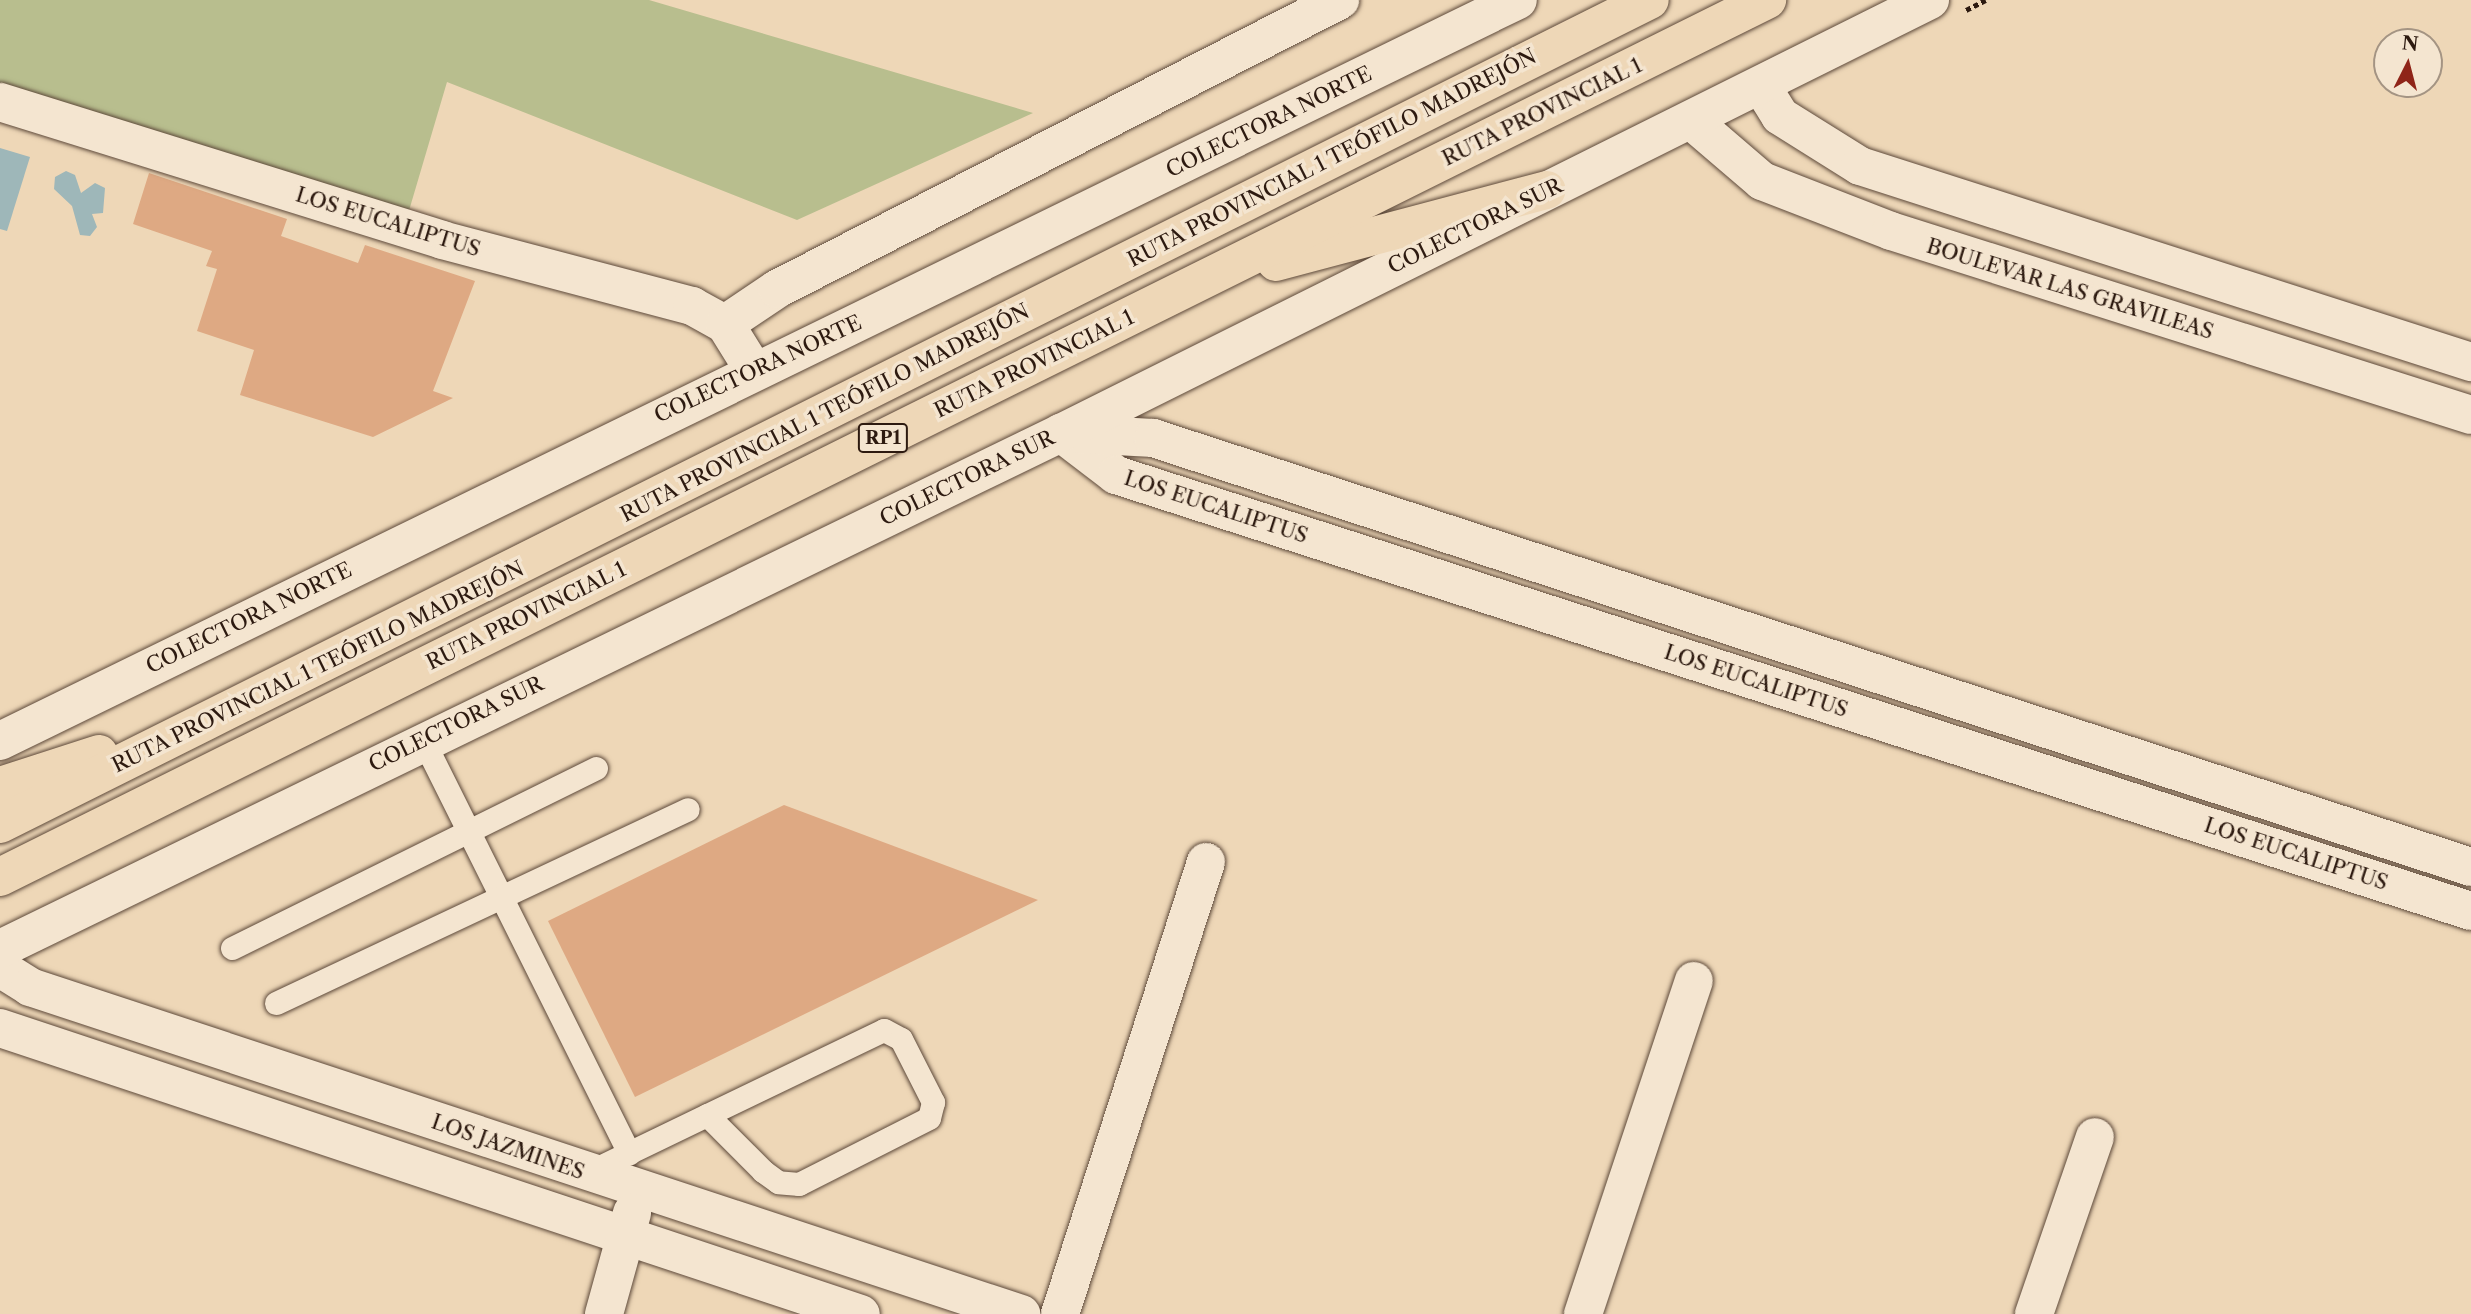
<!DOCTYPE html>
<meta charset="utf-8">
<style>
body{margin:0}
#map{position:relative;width:2471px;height:1314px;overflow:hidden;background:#eed7b7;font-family:"Libre Caslon Text",serif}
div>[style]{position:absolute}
.green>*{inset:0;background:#b8be8e}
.water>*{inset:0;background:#9eb7b9}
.building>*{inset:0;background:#dea983}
.path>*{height:4.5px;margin-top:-2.25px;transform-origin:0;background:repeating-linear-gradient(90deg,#2d1a10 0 5px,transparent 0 8.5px)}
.roads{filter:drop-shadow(0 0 2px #5d493a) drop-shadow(0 0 2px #5d493a)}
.service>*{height:23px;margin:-11.5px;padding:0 11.5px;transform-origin:11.5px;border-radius:11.5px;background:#f4e5d0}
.minor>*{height:38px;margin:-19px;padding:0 19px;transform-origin:19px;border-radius:19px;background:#f4e5d0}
.secondary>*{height:38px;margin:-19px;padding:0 19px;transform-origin:19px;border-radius:19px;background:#f4e5d0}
.primary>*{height:38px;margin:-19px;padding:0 19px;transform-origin:19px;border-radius:19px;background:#eed7b7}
span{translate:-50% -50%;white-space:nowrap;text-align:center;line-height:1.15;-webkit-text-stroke:7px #f4e5d0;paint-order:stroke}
.shield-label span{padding:2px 5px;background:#f4e5d0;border:2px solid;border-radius:5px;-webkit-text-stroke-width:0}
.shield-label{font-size:19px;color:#2d1a10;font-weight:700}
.street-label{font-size:21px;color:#2d1a10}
.north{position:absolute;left:2373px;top:28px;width:70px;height:70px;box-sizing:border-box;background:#f4e5d0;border:2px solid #a49483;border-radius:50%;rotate:6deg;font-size:19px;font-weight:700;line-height:28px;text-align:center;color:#2d1a10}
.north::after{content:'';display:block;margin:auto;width:24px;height:32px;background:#8f2418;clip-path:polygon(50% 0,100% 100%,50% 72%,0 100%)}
</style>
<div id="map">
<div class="green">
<i style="clip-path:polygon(0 0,649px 0,1033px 113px,797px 220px,447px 82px,408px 214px,0 86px)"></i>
</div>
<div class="water">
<i style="clip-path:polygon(0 148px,30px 157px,7px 231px,0 229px)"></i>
<i style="clip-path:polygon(66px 171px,75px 175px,81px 193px,95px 183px,105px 188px,103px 213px,92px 214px,97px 227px,90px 236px,80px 235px,72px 206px,54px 189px,55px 177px)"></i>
</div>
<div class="building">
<i style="clip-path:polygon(149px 173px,287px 219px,281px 236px,358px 263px,365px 245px,475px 281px,433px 391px,453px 398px,373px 437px,240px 395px,254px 350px,197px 331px,217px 269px,206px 266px,212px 251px,133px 224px)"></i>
<i style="clip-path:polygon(784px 805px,1038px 900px,635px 1097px,548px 921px)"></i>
</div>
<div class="path">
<i style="left:1966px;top:10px;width:22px;rotate:-27deg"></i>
</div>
<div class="roads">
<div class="service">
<i style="left:423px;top:740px;width:462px;rotate:63.5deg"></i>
<i style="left:232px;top:948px;width:406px;rotate:-26.3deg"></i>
<i style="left:276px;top:1003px;width:455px;rotate:-25.2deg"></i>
<i style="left:589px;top:1172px;width:131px;rotate:-25.8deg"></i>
<i style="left:707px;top:1115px;width:196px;rotate:-25.7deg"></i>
<i style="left:884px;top:1030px;width:19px;rotate:28deg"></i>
<i style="left:901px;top:1039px;width:71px;rotate:63.1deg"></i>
<i style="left:933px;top:1102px;width:16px;rotate:104deg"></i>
<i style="left:929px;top:1118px;width:146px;rotate:153.1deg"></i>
<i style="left:799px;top:1184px;width:21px;rotate:-175deg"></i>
<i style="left:778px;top:1182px;width:19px;rotate:-144deg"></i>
<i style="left:763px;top:1171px;width:79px;rotate:-135deg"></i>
</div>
<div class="minor">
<i style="left:1762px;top:87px;width:34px;rotate:58deg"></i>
<i style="left:1780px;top:116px;width:94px;rotate:32deg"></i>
<i style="left:1860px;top:166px;width:642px;rotate:17.79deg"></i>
<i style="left:0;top:102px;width:463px;rotate:17.3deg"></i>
<i style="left:442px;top:240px;width:259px;rotate:14.8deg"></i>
<i style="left:692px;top:306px;width:38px;rotate:29deg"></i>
<i style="left:725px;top:324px;width:53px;rotate:58.1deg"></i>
<i style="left:1692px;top:121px;width:92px;rotate:40.6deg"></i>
<i style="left:1762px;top:181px;width:138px;rotate:21.2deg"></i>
<i style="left:1891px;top:231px;width:608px;rotate:17.6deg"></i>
<i style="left:725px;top:324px;width:63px;rotate:-33.9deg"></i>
<i style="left:777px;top:289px;width:633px;rotate:-27.17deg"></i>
<i style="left:1061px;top:433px;width:69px;rotate:37.4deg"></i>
<i style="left:1116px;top:475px;width:1423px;rotate:17.84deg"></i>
<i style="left:1061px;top:433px;width:92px;rotate:3.1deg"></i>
<i style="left:1153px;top:438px;width:1386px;rotate:18.03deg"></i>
<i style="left:0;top:968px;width:36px;rotate:32deg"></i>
<i style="left:30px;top:987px;width:1044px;rotate:18.26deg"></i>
<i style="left:0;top:1028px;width:907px;rotate:18.38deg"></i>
<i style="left:604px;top:1314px;width:105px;rotate:-74.5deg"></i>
<i style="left:1060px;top:1314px;width:475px;rotate:-72.1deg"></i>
<i style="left:1583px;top:1314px;width:351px;rotate:-71.6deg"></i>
<i style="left:2034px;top:1314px;width:187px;rotate:-71deg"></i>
</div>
<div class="secondary">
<i style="left:0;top:741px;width:1689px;rotate:-26.02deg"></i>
<i style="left:0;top:949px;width:1180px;rotate:-25.94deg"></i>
<i style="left:1061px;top:433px;width:971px;rotate:-26.49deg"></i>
</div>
<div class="primary">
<i style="left:1276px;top:262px;width:280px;rotate:-14.9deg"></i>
<i style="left:0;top:786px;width:104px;rotate:-17.9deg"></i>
<i style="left:0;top:824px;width:1844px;rotate:-26.54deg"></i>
<i style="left:0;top:877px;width:1973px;rotate:-26.4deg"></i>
</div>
</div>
<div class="shield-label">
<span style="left:883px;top:438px">RP1</span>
</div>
<div class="street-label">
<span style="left:1542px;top:112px;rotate:-26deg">RUTA PROVINCIAL 1</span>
<span style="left:1269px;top:122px;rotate:-26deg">COLECTORA NORTE</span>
<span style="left:1332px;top:158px;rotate:-27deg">RUTA PROVINCIAL 1 TEÓFILO MADREJÓN</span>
<span style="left:388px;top:222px;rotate:17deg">LOS EUCALIPTUS</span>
<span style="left:1475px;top:226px;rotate:-26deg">COLECTORA SUR</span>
<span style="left:2070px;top:289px;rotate:17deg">BOULEVAR LAS GRAVILEAS</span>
<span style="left:1034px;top:364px;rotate:-26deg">RUTA PROVINCIAL 1</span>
<span style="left:758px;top:369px;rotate:-25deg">COLECTORA NORTE</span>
<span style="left:825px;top:413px;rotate:-27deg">RUTA PROVINCIAL 1 TEÓFILO MADREJÓN</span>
<span style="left:967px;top:478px;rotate:-26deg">COLECTORA SUR</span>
<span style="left:1216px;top:507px;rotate:18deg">LOS EUCALIPTUS</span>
<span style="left:526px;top:616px;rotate:-26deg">RUTA PROVINCIAL 1</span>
<span style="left:249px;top:618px;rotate:-26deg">COLECTORA NORTE</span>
<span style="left:318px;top:667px;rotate:-26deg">RUTA PROVINCIAL 1 TEÓFILO MADREJÓN</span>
<span style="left:1756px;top:681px;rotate:18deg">LOS EUCALIPTUS</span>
<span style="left:456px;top:724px;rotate:-26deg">COLECTORA SUR</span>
<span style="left:2296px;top:854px;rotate:18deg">LOS EUCALIPTUS</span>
<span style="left:508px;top:1147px;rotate:19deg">LOS JAZMINES</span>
</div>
<div class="north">N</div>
</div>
